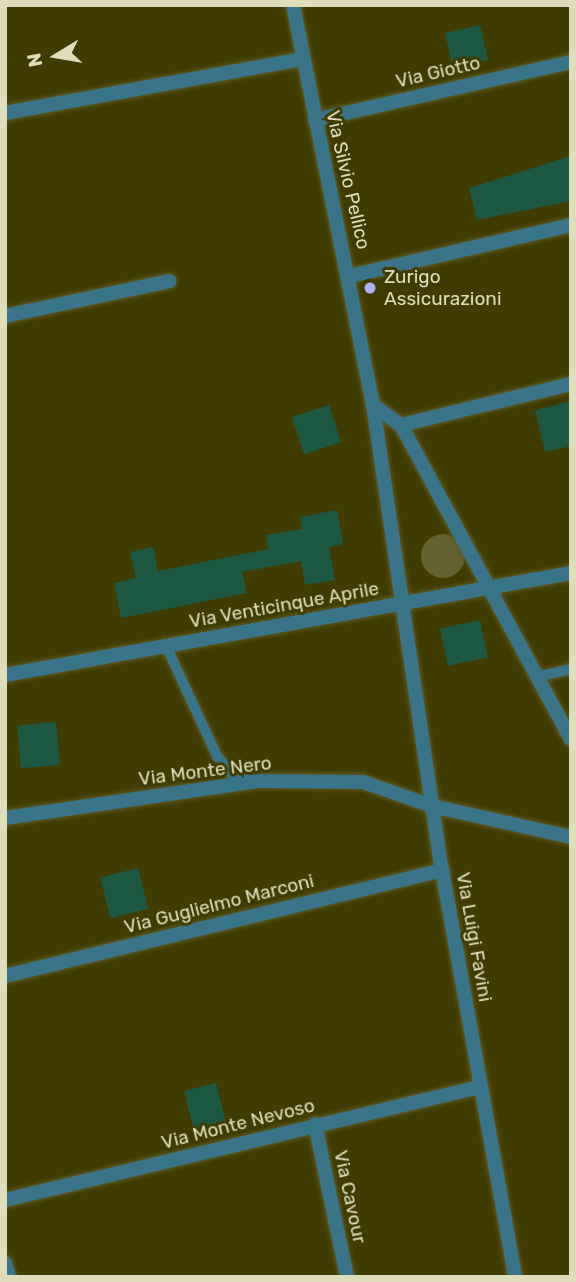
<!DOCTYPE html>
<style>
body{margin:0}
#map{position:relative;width:576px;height:1282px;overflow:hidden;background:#403c00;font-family:Rubik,sans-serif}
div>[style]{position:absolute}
.green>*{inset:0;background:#666230}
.round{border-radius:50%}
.building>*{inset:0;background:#1a5841;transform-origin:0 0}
.roads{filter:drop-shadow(0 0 2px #5c5921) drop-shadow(0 0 2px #5c5921)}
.lane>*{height:10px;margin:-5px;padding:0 5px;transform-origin:5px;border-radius:5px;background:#38758b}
.street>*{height:14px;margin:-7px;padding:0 7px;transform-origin:7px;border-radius:7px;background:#38758b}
.dots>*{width:19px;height:19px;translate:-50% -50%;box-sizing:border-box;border:4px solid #403c00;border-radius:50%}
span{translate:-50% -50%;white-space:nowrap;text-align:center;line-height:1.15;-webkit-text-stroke:6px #403c00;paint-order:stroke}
.street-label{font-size:19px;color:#dedcb9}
.poi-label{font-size:19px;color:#dedcb9}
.left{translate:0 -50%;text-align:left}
.frame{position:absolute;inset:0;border:7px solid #dedcb9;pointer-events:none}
.north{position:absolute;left:21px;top:21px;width:70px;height:70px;-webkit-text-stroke:5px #403c00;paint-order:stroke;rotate:259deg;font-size:19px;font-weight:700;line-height:28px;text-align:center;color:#dedcb9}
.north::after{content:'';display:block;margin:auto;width:24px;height:32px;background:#dedcb9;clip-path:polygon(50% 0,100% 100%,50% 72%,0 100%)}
</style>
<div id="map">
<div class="green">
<i class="round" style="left:421px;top:534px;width:44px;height:44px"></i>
</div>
<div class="building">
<i style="left:480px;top:25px;width:36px;height:36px;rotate:77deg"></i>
<i style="clip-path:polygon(571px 156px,571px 201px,477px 220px,469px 188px)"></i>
<i style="clip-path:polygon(571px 401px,571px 446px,545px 452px,535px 410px)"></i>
<i style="left:329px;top:405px;width:39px;height:39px;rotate:72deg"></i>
<i style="clip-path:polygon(337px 510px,343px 544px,329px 547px,335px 580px,305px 585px,301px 561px,242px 572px,247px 593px,121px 618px,114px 583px,136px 578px,130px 552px,153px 547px,158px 571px,268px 549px,266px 535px,302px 529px,300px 517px)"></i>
<i style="left:480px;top:620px;width:38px;height:41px;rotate:78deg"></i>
<i style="left:56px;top:722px;width:43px;height:39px;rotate:85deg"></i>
<i style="left:138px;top:868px;width:42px;height:39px;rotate:76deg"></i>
<i style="left:216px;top:1083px;width:44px;height:33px;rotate:76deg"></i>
</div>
<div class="roads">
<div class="lane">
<i style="left:166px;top:646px;width:121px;rotate:65.1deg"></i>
<i style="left:217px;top:756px;width:26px;rotate:51deg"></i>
<i style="left:233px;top:776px;width:16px;rotate:11deg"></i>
<i style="left:536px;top:677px;width:36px;rotate:-13deg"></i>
</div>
<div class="street">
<i style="left:293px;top:5px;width:408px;rotate:78.7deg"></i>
<i style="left:373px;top:405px;width:470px;rotate:81.6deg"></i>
<i style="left:442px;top:870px;width:413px;rotate:79.8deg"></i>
<i style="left:5px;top:113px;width:303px;rotate:-10.3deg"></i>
<i style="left:315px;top:120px;width:262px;rotate:-12.8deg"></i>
<i style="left:350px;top:276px;width:227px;rotate:-13deg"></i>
<i style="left:5px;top:316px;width:168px;rotate:-12deg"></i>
<i style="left:373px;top:405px;width:34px;rotate:36deg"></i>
<i style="left:401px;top:425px;width:357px;rotate:61.6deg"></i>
<i style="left:401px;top:425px;width:175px;rotate:-13.6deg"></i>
<i style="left:5px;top:675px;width:575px;rotate:-10.22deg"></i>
<i style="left:5px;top:818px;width:257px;rotate:-8.3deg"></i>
<i style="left:259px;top:781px;width:104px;rotate:0.6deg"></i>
<i style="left:363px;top:782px;width:73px;rotate:19.2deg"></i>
<i style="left:432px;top:806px;width:142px;rotate:12.6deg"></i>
<i style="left:5px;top:976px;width:450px;rotate:-13.6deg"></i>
<i style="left:315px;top:1124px;width:156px;rotate:78.2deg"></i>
<i style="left:5px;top:1200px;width:488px;rotate:-13.4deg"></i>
<i style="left:5px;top:1263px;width:15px;rotate:74deg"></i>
</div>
</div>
<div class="dots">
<i style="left:370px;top:288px;background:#b0aefa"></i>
</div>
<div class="street-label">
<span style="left:438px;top:72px;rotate:-13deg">Via Giotto</span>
<span style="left:348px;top:180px;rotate:77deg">Via Silvio Pellico</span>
<span style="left:284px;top:605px;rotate:-10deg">Via Venticinque Aprile</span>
<span style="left:205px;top:771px;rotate:-7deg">Via Monte Nero</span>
<span style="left:219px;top:904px;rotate:-14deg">Via Guglielmo Marconi</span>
<span style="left:474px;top:937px;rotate:80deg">Via Luigi Favini</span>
<span style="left:238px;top:1124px;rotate:-14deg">Via Monte Nevoso</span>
<span style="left:350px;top:1197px;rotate:78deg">Via Cavour</span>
</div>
<div class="poi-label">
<span class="left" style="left:384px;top:288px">Zurigo<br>Assicurazioni</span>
</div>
<div class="frame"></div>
<div class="north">N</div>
</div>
